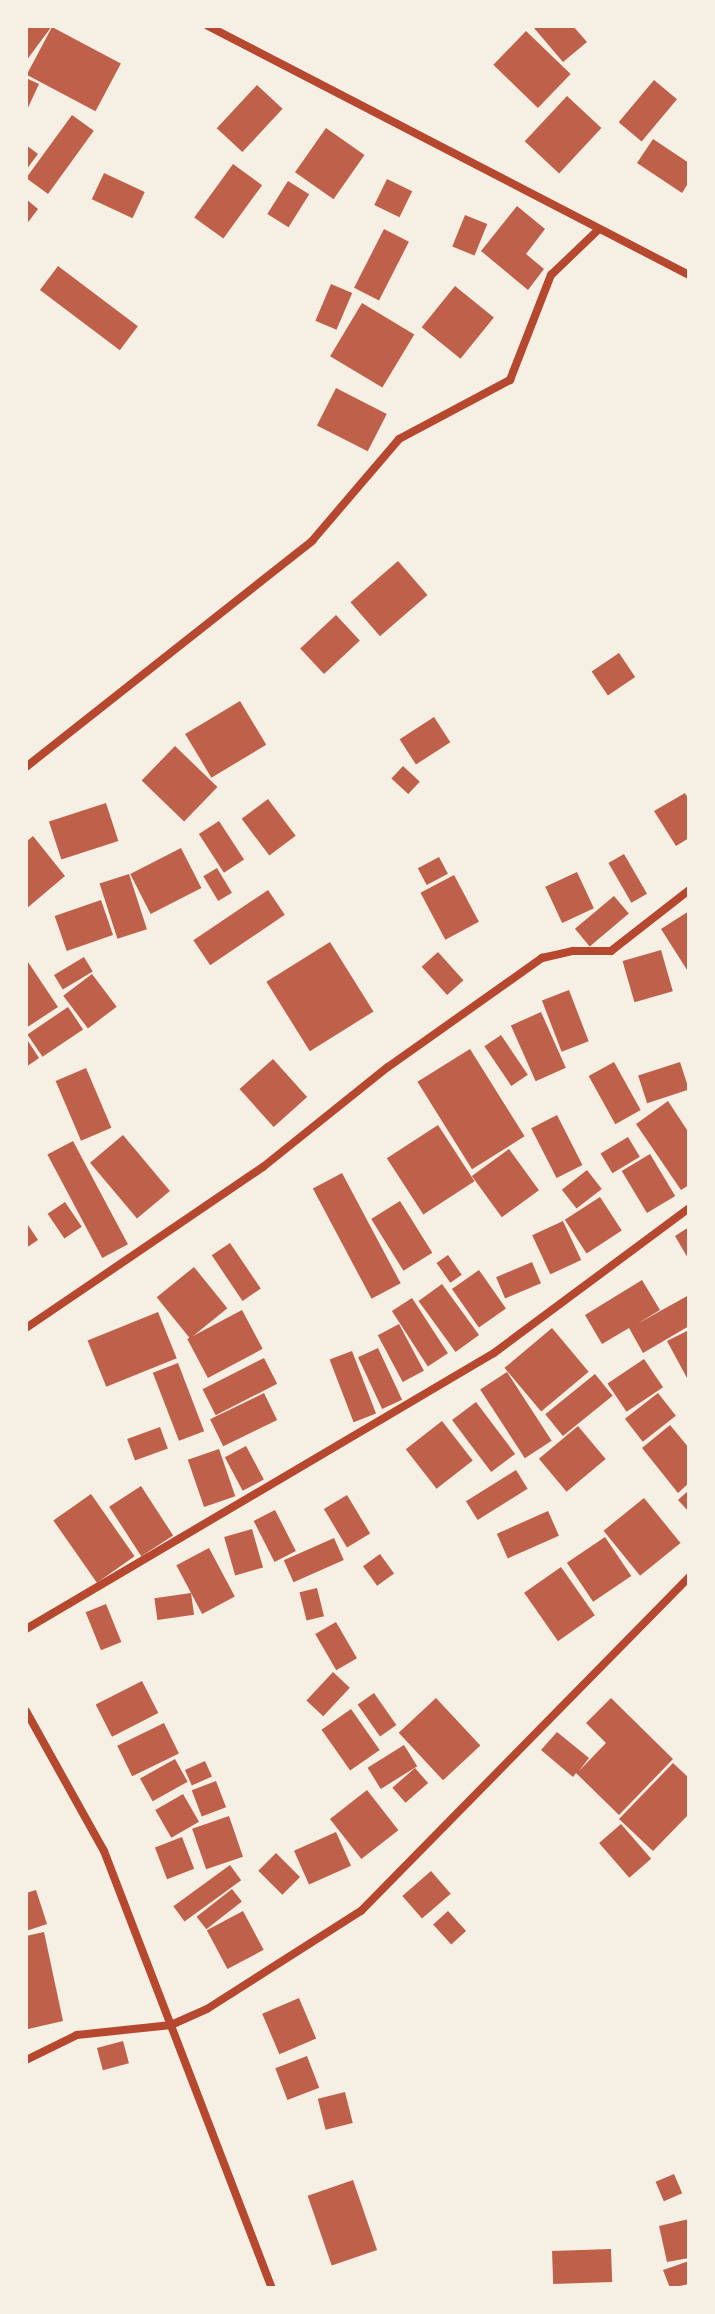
<!DOCTYPE html>
<style>
body{margin:0}
#map{position:relative;width:715px;height:2314px;overflow:hidden;background:#f6efe4;font-family:"Fira Sans",sans-serif}
div>[style]{position:absolute}
.building>*{inset:0;background:#bf614a;transform-origin:0 0}
.minor>*{height:8px;margin:-4px;padding:0 4px;transform-origin:4px;border-radius:4px;background:#b5482f}
span{translate:-50% -50%;white-space:nowrap;text-align:center;line-height:1.15;-webkit-text-stroke:7px #f6efe4;paint-order:stroke}
.frame{position:absolute;inset:0;border:28px solid #f6efe4;pointer-events:none}
</style>
<div id="map">
<div class="building">
<i style="clip-path:polygon(26px 26px,52px 26px,26px 61px)"></i>
<i style="clip-path:polygon(536px 26px,573px 26px,587px 42px,563px 62px,534px 28px)"></i>
<i style="left:52px;top:27px;width:78px;height:54px;rotate:28deg"></i>
<i style="left:526px;top:31px;width:62px;height:47px;rotate:44deg"></i>
<i style="clip-path:polygon(26px 78px,39px 84px,26px 112px)"></i>
<i style="left:654px;top:80px;width:30px;height:55px;rotate:40deg"></i>
<i style="left:257px;top:85px;width:35px;height:59px;rotate:43deg"></i>
<i style="left:567px;top:96px;width:47px;height:62px;rotate:43deg"></i>
<i style="left:72px;top:115px;width:27px;height:78px;rotate:36deg"></i>
<i style="left:326px;top:128px;width:47px;height:54px;rotate:35deg"></i>
<i style="clip-path:polygon(653px 139px,689px 163px,689px 182px,682px 193px,637px 163px)"></i>
<i style="clip-path:polygon(26px 145px,38px 154px,26px 170px)"></i>
<i style="left:233px;top:164px;width:36px;height:66px;rotate:36deg"></i>
<i style="left:104px;top:173px;width:45px;height:29px;rotate:25deg"></i>
<i style="left:387px;top:179px;width:28px;height:29px;rotate:26deg"></i>
<i style="left:288px;top:181px;width:25px;height:39px;rotate:32deg"></i>
<i style="clip-path:polygon(26px 199px,38px 209px,26px 225px)"></i>
<i style="clip-path:polygon(517px 206px,545px 229px,526px 254px,544px 269px,528px 290px,481px 251px)"></i>
<i style="left:465px;top:215px;width:24px;height:34px;rotate:22deg"></i>
<i style="left:384px;top:229px;width:28px;height:66px;rotate:27deg"></i>
<i style="left:58px;top:266px;width:100px;height:30px;rotate:37deg"></i>
<i style="left:331px;top:284px;width:23px;height:40px;rotate:23deg"></i>
<i style="left:455px;top:286px;width:50px;height:53px;rotate:39deg"></i>
<i style="left:362px;top:303px;width:61px;height:62px;rotate:31deg"></i>
<i style="left:336px;top:388px;width:57px;height:42px;rotate:27deg"></i>
<i style="left:398px;top:561px;width:45px;height:63px;rotate:49deg"></i>
<i style="left:336px;top:615px;width:35px;height:49px;rotate:47deg"></i>
<i style="left:619px;top:653px;width:29px;height:33px;rotate:56deg"></i>
<i style="left:240px;top:701px;width:51px;height:64px;rotate:59deg"></i>
<i style="left:434px;top:717px;width:30px;height:41px;rotate:57deg"></i>
<i style="left:175px;top:746px;width:59px;height:48px;rotate:44deg"></i>
<i style="left:403px;top:766px;width:23px;height:17px;rotate:43deg"></i>
<i style="clip-path:polygon(685px 793px,689px 800px,689px 838px,676px 846px,654px 811px)"></i>
<i style="left:268px;top:799px;width:46px;height:33px;rotate:53deg"></i>
<i style="left:106px;top:803px;width:40px;height:60px;rotate:72deg"></i>
<i style="left:219px;top:821px;width:46px;height:24px;rotate:57deg"></i>
<i style="clip-path:polygon(33px 836px,65px 876px,26px 909px,26px 842px)"></i>
<i style="left:181px;top:848px;width:45px;height:57px;rotate:63deg"></i>
<i style="left:624px;top:854px;width:46px;height:18px;rotate:60deg"></i>
<i style="left:439px;top:857px;width:19px;height:24px;rotate:62deg"></i>
<i style="left:217px;top:868px;width:29px;height:16px;rotate:59deg"></i>
<i style="left:577px;top:872px;width:40px;height:35px;rotate:65deg"></i>
<i style="left:129px;top:874px;width:58px;height:31px;rotate:72deg"></i>
<i style="left:454px;top:875px;width:53px;height:38px;rotate:62deg"></i>
<i style="left:268px;top:890px;width:30px;height:90px;rotate:56deg"></i>
<i style="left:614px;top:896px;width:23px;height:51px;rotate:50deg"></i>
<i style="left:101px;top:900px;width:37px;height:49px;rotate:71deg"></i>
<i style="clip-path:polygon(689px 911px,689px 973px,661px 929px)"></i>
<i style="left:330px;top:942px;width:82px;height:75px;rotate:58deg"></i>
<i style="left:661px;top:950px;width:43px;height:40px;rotate:74deg"></i>
<i style="left:438px;top:952px;width:38px;height:22px;rotate:48deg"></i>
<i style="left:84px;top:957px;width:17px;height:35px;rotate:59deg"></i>
<i style="clip-path:polygon(26px 959px,58px 1007px,26px 1028px)"></i>
<i style="left:92px;top:974px;width:41px;height:36px;rotate:53deg"></i>
<i style="left:569px;top:990px;width:55px;height:29px;rotate:69deg"></i>
<i style="left:68px;top:1007px;width:27px;height:49px;rotate:56deg"></i>
<i style="left:541px;top:1012px;width:61px;height:33px;rotate:66deg"></i>
<i style="left:501px;top:1035px;width:48px;height:20px;rotate:56deg"></i>
<i style="clip-path:polygon(26px 1038px,39px 1058px,26px 1067px)"></i>
<i style="left:470px;top:1049px;width:103px;height:62px;rotate:58deg"></i>
<i style="left:273px;top:1059px;width:51px;height:45px;rotate:48deg"></i>
<i style="left:614px;top:1062px;width:55px;height:29px;rotate:61deg"></i>
<i style="left:680px;top:1062px;width:29px;height:44px;rotate:72deg"></i>
<i style="left:86px;top:1068px;width:65px;height:33px;rotate:67deg"></i>
<i style="clip-path:polygon(668px 1101px,689px 1133px,689px 1185px,681px 1190px,636px 1124px)"></i>
<i style="left:557px;top:1115px;width:56px;height:29px;rotate:63deg"></i>
<i style="left:438px;top:1125px;width:67px;height:61px;rotate:57deg"></i>
<i style="left:123px;top:1135px;width:73px;height:43px;rotate:50deg"></i>
<i style="left:628px;top:1137px;width:23px;height:32px;rotate:59deg"></i>
<i style="left:73px;top:1141px;width:117px;height:29px;rotate:62deg"></i>
<i style="left:509px;top:1149px;width:51px;height:46px;rotate:54deg"></i>
<i style="left:650px;top:1154px;width:49px;height:33px;rotate:59deg"></i>
<i style="left:587px;top:1170px;width:24px;height:32px;rotate:52deg"></i>
<i style="left:342px;top:1173px;width:125px;height:33px;rotate:62deg"></i>
<i style="left:600px;top:1197px;width:40px;height:42px;rotate:57deg"></i>
<i style="left:400px;top:1201px;width:61px;height:34px;rotate:58deg"></i>
<i style="left:65px;top:1202px;width:30px;height:21px;rotate:56deg"></i>
<i style="left:563px;top:1221px;width:43px;height:34px;rotate:65deg"></i>
<i style="clip-path:polygon(26px 1222px,38px 1240px,26px 1248px)"></i>
<i style="clip-path:polygon(689px 1227px,689px 1260px,675px 1236px)"></i>
<i style="left:230px;top:1243px;width:55px;height:22px;rotate:56deg"></i>
<i style="left:448px;top:1255px;width:24px;height:14px;rotate:55deg"></i>
<i style="left:532px;top:1262px;width:23px;height:39px;rotate:67deg"></i>
<i style="left:194px;top:1267px;width:53px;height:48px;rotate:51deg"></i>
<i style="left:479px;top:1270px;width:47px;height:33px;rotate:55deg"></i>
<i style="clip-path:polygon(642px 1280px,660px 1310px,637px 1324px,689px 1295px,689px 1326px,643px 1353px,629px 1328px,602px 1344px,585px 1315px)"></i>
<i style="left:442px;top:1284px;width:63px;height:29px;rotate:54deg"></i>
<i style="left:412px;top:1298px;width:66px;height:24px;rotate:57deg"></i>
<i style="left:242px;top:1310px;width:44px;height:62px;rotate:62deg"></i>
<i style="left:158px;top:1312px;width:50px;height:76px;rotate:68deg"></i>
<i style="left:399px;top:1324px;width:53px;height:24px;rotate:62deg"></i>
<i style="left:552px;top:1328px;width:57px;height:62px;rotate:50deg"></i>
<i style="clip-path:polygon(689px 1330px,689px 1377px,687px 1378px,667px 1341px)"></i>
<i style="left:378px;top:1348px;width:57px;height:22px;rotate:65deg"></i>
<i style="left:352px;top:1351px;width:67px;height:24px;rotate:69deg"></i>
<i style="left:264px;top:1358px;width:29px;height:69px;rotate:63deg"></i>
<i style="left:644px;top:1359px;width:34px;height:44px;rotate:56deg"></i>
<i style="left:178px;top:1363px;width:73px;height:27px;rotate:69deg"></i>
<i style="left:507px;top:1372px;width:82px;height:32px;rotate:57deg"></i>
<i style="left:595px;top:1374px;width:28px;height:64px;rotate:51deg"></i>
<i style="left:264px;top:1393px;width:30px;height:60px;rotate:64deg"></i>
<i style="left:658px;top:1393px;width:29px;height:42px;rotate:52deg"></i>
<i style="left:476px;top:1402px;width:65px;height:30px;rotate:53deg"></i>
<i style="left:442px;top:1421px;width:50px;height:46px;rotate:52deg"></i>
<i style="clip-path:polygon(670px 1425px,689px 1448px,689px 1483px,678px 1493px,642px 1448px)"></i>
<i style="left:578px;top:1426px;width:43px;height:51px;rotate:50deg"></i>
<i style="left:160px;top:1427px;width:23px;height:35px;rotate:70deg"></i>
<i style="left:246px;top:1446px;width:38px;height:24px;rotate:62deg"></i>
<i style="left:219px;top:1449px;width:50px;height:33px;rotate:71deg"></i>
<i style="left:516px;top:1470px;width:22px;height:59px;rotate:58deg"></i>
<i style="left:141px;top:1486px;width:59px;height:38px;rotate:57deg"></i>
<i style="clip-path:polygon(689px 1490px,689px 1512px,678px 1500px)"></i>
<i style="left:91px;top:1494px;width:76px;height:46px;rotate:55deg"></i>
<i style="left:347px;top:1495px;width:45px;height:27px;rotate:59deg"></i>
<i style="left:644px;top:1498px;width:58px;height:52px;rotate:51deg"></i>
<i style="left:275px;top:1510px;width:46px;height:24px;rotate:63deg"></i>
<i style="left:548px;top:1511px;width:27px;height:56px;rotate:66deg"></i>
<i style="left:252px;top:1529px;width:40px;height:29px;rotate:74deg"></i>
<i style="left:605px;top:1537px;width:47px;height:46px;rotate:56deg"></i>
<i style="left:334px;top:1538px;width:24px;height:55px;rotate:66deg"></i>
<i style="left:209px;top:1548px;width:55px;height:37px;rotate:62deg"></i>
<i style="left:380px;top:1554px;width:24px;height:21px;rotate:54deg"></i>
<i style="left:561px;top:1567px;width:59px;height:45px;rotate:55deg"></i>
<i style="left:317px;top:1588px;width:29px;height:18px;rotate:76deg"></i>
<i style="left:191px;top:1593px;width:22px;height:37px;rotate:82deg"></i>
<i style="left:106px;top:1604px;width:41px;height:22px;rotate:68deg"></i>
<i style="left:336px;top:1622px;width:42px;height:24px;rotate:60deg"></i>
<i style="left:333px;top:1672px;width:23px;height:39px;rotate:43deg"></i>
<i style="left:142px;top:1681px;width:36px;height:52px;rotate:63deg"></i>
<i style="left:374px;top:1693px;width:39px;height:20px;rotate:55deg"></i>
<i style="left:436px;top:1698px;width:65px;height:51px;rotate:47deg"></i>
<i style="clip-path:polygon(611px 1698px,673px 1759px,619px 1815px,576px 1773px,573px 1777px,541px 1750px,557px 1732px,589px 1758px,579px 1771px,606px 1743px,586px 1723px)"></i>
<i style="left:351px;top:1709px;width:50px;height:36px;rotate:55deg"></i>
<i style="left:164px;top:1723px;width:34px;height:52px;rotate:64deg"></i>
<i style="left:404px;top:1745px;width:25px;height:43px;rotate:58deg"></i>
<i style="left:175px;top:1759px;width:26px;height:40px;rotate:61deg"></i>
<i style="left:205px;top:1761px;width:17px;height:22px;rotate:66deg"></i>
<i style="clip-path:polygon(673px 1763px,689px 1778px,689px 1814px,653px 1851px,619px 1819px)"></i>
<i style="left:415px;top:1768px;width:20px;height:30px;rotate:49deg"></i>
<i style="left:216px;top:1781px;width:28px;height:26px;rotate:69deg"></i>
<i style="left:367px;top:1790px;width:51px;height:47px;rotate:52deg"></i>
<i style="left:183px;top:1794px;width:32px;height:32px;rotate:60deg"></i>
<i style="left:229px;top:1816px;width:43px;height:39px;rotate:71deg"></i>
<i style="left:621px;top:1824px;width:46px;height:29px;rotate:49deg"></i>
<i style="left:336px;top:1832px;width:37px;height:46px;rotate:66deg"></i>
<i style="left:182px;top:1837px;width:34px;height:29px;rotate:69deg"></i>
<i style="left:276px;top:1853px;width:34px;height:25px;rotate:45deg"></i>
<i style="left:230px;top:1865px;width:19px;height:70px;rotate:54deg"></i>
<i style="left:431px;top:1871px;width:30px;height:38px;rotate:49deg"></i>
<i style="left:232px;top:1889px;width:16px;height:45px;rotate:52deg"></i>
<i style="clip-path:polygon(36px 1890px,47px 1924px,26px 1931px,26px 1893px)"></i>
<i style="left:243px;top:1911px;width:44px;height:41px;rotate:62deg"></i>
<i style="left:448px;top:1911px;width:27px;height:20px;rotate:48deg"></i>
<i style="clip-path:polygon(44px 1932px,63px 2021px,28px 2029px,26px 1936px)"></i>
<i style="left:299px;top:1998px;width:44px;height:40px;rotate:67deg"></i>
<i style="left:123px;top:2041px;width:23px;height:27px;rotate:75deg"></i>
<i style="left:307px;top:2056px;width:34px;height:34px;rotate:69deg"></i>
<i style="left:345px;top:2092px;width:32px;height:28px;rotate:76deg"></i>
<i style="left:674px;top:2174px;width:21px;height:20px;rotate:67deg"></i>
<i style="left:353px;top:2180px;width:74px;height:48px;rotate:71deg"></i>
<i style="clip-path:polygon(689px 2219px,689px 2258px,667px 2262px,659px 2226px)"></i>
<i style="left:611px;top:2249px;width:33px;height:59px;rotate:88deg"></i>
<i style="clip-path:polygon(689px 2261px,689px 2284px,670px 2288px,663px 2270px)"></i>
</div>
<div class="minor">
<i style="left:208px;top:26px;width:542px;rotate:27.37deg"></i>
<i style="left:26px;top:767px;width:365px;rotate:-38.3deg"></i>
<i style="left:312px;top:541px;width:134px;rotate:-49.5deg"></i>
<i style="left:399px;top:439px;width:126px;rotate:-28deg"></i>
<i style="left:510px;top:380px;width:113px;rotate:-68.7deg"></i>
<i style="left:551px;top:275px;width:66px;rotate:-43.8deg"></i>
<i style="left:26px;top:1328px;width:287px;rotate:-34.2deg"></i>
<i style="left:263px;top:1167px;width:160px;rotate:-38.7deg"></i>
<i style="left:388px;top:1067px;width:189px;rotate:-35.3deg"></i>
<i style="left:542px;top:958px;width:32px;rotate:-13deg"></i>
<i style="left:573px;top:951px;width:38px"></i>
<i style="left:611px;top:951px;width:99px;rotate:-38deg"></i>
<i style="left:26px;top:1629px;width:543px;rotate:-30.53deg"></i>
<i style="left:494px;top:1353px;width:243px;rotate:-36.6deg"></i>
<i style="left:26px;top:1711px;width:160px;rotate:60.9deg"></i>
<i style="left:104px;top:1851px;width:468px;rotate:69deg"></i>
<i style="left:26px;top:2060px;width:57px;rotate:-26.1deg"></i>
<i style="left:77px;top:2035px;width:95px;rotate:-6.1deg"></i>
<i style="left:171px;top:2025px;width:39px;rotate:-24deg"></i>
<i style="left:207px;top:2009px;width:183px;rotate:-32.5deg"></i>
<i style="left:361px;top:1911px;width:468px;rotate:-45.5deg"></i>
</div>
<div class="frame"></div>
</div>
